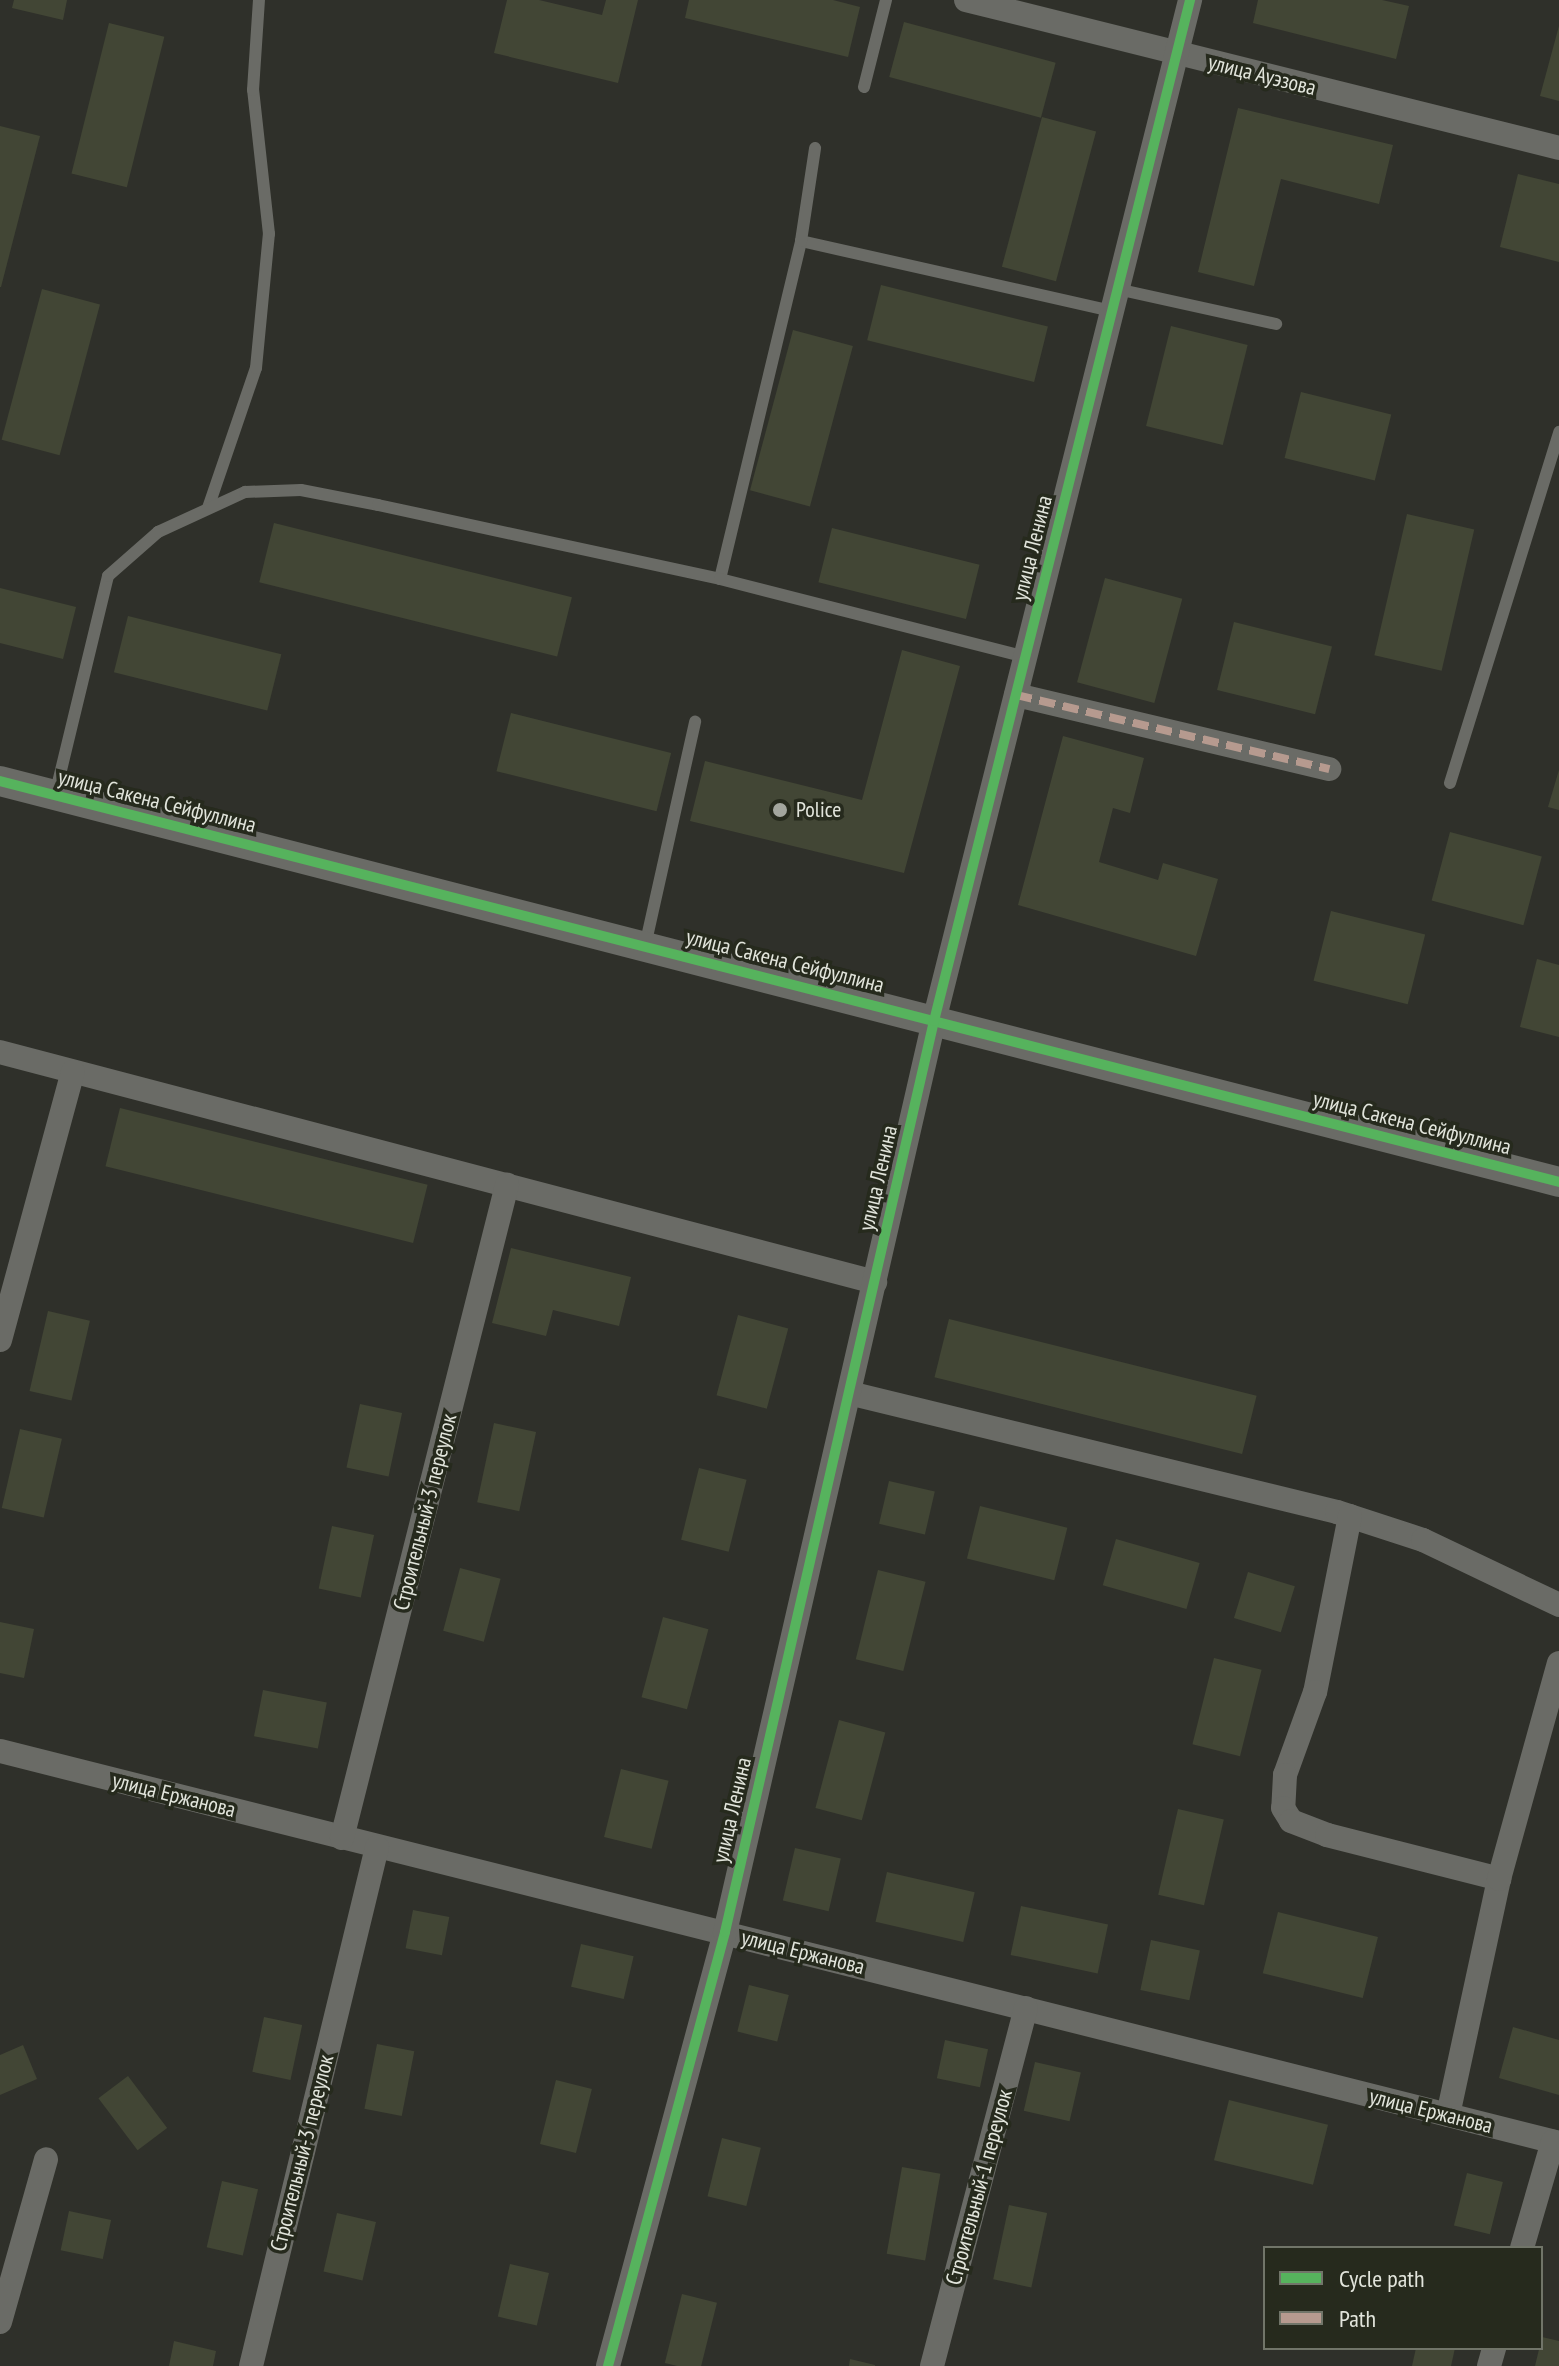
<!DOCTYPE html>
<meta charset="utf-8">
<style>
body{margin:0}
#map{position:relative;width:1559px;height:2366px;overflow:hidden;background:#2f302a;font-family:"PT Sans Narrow",sans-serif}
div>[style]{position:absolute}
.building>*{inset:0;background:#424635;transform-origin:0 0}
.service>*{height:12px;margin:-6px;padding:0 6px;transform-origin:6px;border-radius:6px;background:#6a6b66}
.minor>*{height:24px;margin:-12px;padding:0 12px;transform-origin:12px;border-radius:12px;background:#6a6b66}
.tertiary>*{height:30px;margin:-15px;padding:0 15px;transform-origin:15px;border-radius:15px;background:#6a6b66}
.quiet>*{height:8px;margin-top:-4px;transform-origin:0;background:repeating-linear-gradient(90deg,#b69a8f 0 16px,transparent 0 24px)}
.cycleway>*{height:10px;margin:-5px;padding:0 5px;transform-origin:5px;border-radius:5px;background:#56b35d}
.dots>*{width:22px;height:22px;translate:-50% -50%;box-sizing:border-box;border:4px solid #262a1d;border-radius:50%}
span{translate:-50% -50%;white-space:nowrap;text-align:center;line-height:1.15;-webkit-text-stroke:7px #262a1d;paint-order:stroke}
.street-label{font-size:22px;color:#e2e5dc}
.poi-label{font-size:22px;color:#e2e5dc}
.left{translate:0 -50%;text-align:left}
.legend{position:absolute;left:1263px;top:2246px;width:280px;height:104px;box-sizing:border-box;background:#262a1d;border:2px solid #717569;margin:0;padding:10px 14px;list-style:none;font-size:24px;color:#e2e5dc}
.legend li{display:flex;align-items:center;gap:16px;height:40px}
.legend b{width:40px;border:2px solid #717569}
</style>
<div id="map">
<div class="building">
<i style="clip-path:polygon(14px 0,67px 0,63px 20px,12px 8px)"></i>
<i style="clip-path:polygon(507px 0,539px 0,602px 15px,606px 0,638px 0,618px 83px,494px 53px)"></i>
<i style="clip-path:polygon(689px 0,833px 0,860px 7px,848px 57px,685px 18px)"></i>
<i style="clip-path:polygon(1258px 0,1382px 0,1409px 6px,1396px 59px,1253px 23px)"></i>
<i style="left:904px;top:22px;width:157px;height:57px;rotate:15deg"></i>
<i style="left:109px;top:23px;width:57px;height:155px;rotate:14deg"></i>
<i style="clip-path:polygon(1559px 26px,1559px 101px,1540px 96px)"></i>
<i style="clip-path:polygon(1238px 108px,1393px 145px,1379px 204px,1281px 179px,1254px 286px,1198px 272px)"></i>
<i style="left:1042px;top:117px;width:56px;height:155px;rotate:15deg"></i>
<i style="clip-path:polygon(0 126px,40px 136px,1px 287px,0 287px)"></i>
<i style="clip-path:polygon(1518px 174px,1559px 184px,1559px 262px,1500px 247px)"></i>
<i style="left:881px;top:285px;width:172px;height:57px;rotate:14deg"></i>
<i style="left:42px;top:289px;width:60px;height:156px;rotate:15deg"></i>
<i style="left:1171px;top:326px;width:79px;height:103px;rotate:14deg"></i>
<i style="left:793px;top:330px;width:62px;height:166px;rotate:15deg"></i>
<i style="left:1301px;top:392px;width:93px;height:68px;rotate:14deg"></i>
<i style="left:1407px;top:514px;width:69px;height:145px;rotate:13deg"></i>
<i style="left:274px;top:523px;width:307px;height:61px;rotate:14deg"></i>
<i style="left:832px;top:528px;width:152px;height:56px;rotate:14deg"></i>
<i style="left:1105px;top:578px;width:80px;height:108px;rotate:15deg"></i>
<i style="clip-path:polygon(0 588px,76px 607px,63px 659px,0 643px)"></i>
<i style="left:128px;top:616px;width:158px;height:58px;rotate:14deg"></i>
<i style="left:1234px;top:622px;width:101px;height:70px;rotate:14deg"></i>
<i style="clip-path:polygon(902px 650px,960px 666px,904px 873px,690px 821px,705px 761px,862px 800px)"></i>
<i style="left:511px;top:713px;width:165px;height:60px;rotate:14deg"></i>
<i style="clip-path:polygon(1063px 736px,1144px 758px,1130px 813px,1113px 808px,1099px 862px,1158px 880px,1163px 863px,1218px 879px,1196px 956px,1018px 905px)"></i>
<i style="clip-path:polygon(1559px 770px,1559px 810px,1548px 807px)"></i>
<i style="left:1450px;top:832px;width:95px;height:71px;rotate:15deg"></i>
<i style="left:1331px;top:911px;width:97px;height:72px;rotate:14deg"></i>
<i style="clip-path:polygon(1537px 959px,1559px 965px,1559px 1037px,1520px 1027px)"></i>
<i style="left:120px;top:1108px;width:317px;height:60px;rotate:14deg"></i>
<i style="clip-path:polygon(511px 1248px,631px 1277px,619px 1326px,553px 1310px,546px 1336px,492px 1323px)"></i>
<i style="left:48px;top:1311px;width:43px;height:82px;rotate:13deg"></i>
<i style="left:738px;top:1315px;width:52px;height:83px;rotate:15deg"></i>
<i style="left:949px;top:1319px;width:317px;height:60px;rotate:14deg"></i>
<i style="left:360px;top:1404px;width:43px;height:65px;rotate:12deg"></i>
<i style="left:494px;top:1423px;width:43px;height:81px;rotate:12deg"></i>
<i style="left:20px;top:1429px;width:43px;height:81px;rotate:13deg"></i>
<i style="left:699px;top:1468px;width:49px;height:74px;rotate:14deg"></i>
<i style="left:889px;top:1481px;width:47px;height:44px;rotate:13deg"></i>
<i style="left:980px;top:1506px;width:90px;height:54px;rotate:14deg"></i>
<i style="left:332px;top:1526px;width:43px;height:64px;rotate:12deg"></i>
<i style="left:1116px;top:1539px;width:87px;height:48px;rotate:16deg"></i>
<i style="left:460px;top:1568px;width:42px;height:65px;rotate:15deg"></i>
<i style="left:878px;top:1570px;width:49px;height:92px;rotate:14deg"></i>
<i style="left:1248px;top:1572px;width:49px;height:48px;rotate:17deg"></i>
<i style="left:663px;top:1617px;width:47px;height:83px;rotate:15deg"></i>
<i style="clip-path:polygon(0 1622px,34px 1629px,24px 1678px,0 1673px)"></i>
<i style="left:1214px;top:1658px;width:49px;height:89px;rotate:14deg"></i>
<i style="left:263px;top:1690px;width:65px;height:47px;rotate:11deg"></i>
<i style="left:839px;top:1720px;width:48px;height:91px;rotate:15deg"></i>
<i style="left:621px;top:1769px;width:49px;height:70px;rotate:14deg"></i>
<i style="left:1178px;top:1809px;width:47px;height:88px;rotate:13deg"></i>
<i style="left:795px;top:1848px;width:47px;height:54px;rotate:13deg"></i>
<i style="left:887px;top:1872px;width:90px;height:51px;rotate:13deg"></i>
<i style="left:1021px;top:1906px;width:89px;height:50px;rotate:12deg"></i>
<i style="left:413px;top:1910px;width:37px;height:39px;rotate:11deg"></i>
<i style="left:1278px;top:1912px;width:103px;height:63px;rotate:14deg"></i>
<i style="left:1151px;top:1940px;width:50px;height:51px;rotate:12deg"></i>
<i style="left:581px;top:1944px;width:54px;height:44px;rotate:13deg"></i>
<i style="left:749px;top:1985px;width:41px;height:48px;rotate:14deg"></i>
<i style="left:264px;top:2017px;width:39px;height:56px;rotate:12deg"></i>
<i style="clip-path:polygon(1513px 2027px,1559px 2040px,1559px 2095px,1499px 2078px)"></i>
<i style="left:945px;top:2040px;width:44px;height:39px;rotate:12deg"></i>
<i style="left:377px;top:2044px;width:38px;height:66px;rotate:11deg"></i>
<i style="clip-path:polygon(23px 2045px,37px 2079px,0 2095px,0 2055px)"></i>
<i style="left:1035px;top:2062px;width:47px;height:50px;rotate:13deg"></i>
<i style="left:128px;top:2076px;width:65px;height:37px;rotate:53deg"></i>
<i style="left:556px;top:2080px;width:37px;height:66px;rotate:14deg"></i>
<i style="left:1229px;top:2100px;width:102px;height:62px;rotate:14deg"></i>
<i style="left:722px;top:2138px;width:40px;height:60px;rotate:14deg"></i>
<i style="left:902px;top:2167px;width:39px;height:88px;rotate:10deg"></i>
<i style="left:1467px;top:2173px;width:37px;height:54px;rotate:14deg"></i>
<i style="left:222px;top:2181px;width:37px;height:68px;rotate:13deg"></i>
<i style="left:1009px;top:2205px;width:39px;height:76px;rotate:12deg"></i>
<i style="left:69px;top:2211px;width:43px;height:40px;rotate:12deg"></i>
<i style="left:337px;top:2213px;width:40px;height:60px;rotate:13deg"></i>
<i style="left:510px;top:2264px;width:40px;height:54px;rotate:13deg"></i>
<i style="left:682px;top:2294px;width:36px;height:71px;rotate:14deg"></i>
<i style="clip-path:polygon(1542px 2337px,1559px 2341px,1559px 2366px,1535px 2366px)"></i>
<i style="clip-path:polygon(174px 2341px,216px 2351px,213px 2366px,169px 2366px)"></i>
<i style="clip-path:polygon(1416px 2348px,1455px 2348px,1451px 2366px,1412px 2366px)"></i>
<i style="clip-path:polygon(850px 2359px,875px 2365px,875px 2366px,849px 2366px)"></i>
</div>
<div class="service">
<i style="left:864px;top:87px;width:90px;rotate:-75.8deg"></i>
<i style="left:801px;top:241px;width:319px;rotate:12.7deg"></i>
<i style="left:1117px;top:289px;width:163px;rotate:12.4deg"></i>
<i style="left:208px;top:508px;width:148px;rotate:-71.1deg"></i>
<i style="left:256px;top:368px;width:135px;rotate:-84.5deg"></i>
<i style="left:269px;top:234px;width:145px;rotate:-96.3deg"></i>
<i style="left:253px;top:90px;width:90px;rotate:-86.2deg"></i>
<i style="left:720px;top:579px;width:348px;rotate:-76.5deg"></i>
<i style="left:801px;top:241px;width:94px;rotate:-81.4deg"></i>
<i style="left:1450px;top:783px;width:368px;rotate:-72.7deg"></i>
<i style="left:55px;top:795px;width:225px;rotate:-76.4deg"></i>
<i style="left:108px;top:576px;width:67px;rotate:-41.3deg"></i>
<i style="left:158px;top:532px;width:96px;rotate:-24.7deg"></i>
<i style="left:245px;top:492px;width:56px;rotate:-2deg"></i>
<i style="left:301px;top:490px;width:78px;rotate:11deg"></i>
<i style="left:378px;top:505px;width:350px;rotate:12.2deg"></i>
<i style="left:720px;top:579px;width:315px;rotate:14.3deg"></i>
<i style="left:645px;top:946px;width:230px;rotate:-77.4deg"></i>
</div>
<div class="minor">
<i style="left:966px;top:0;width:611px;rotate:14.01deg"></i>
<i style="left:1016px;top:695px;width:322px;rotate:13.3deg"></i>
<i style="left:0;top:1052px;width:905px;rotate:14.73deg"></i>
<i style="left:0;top:1340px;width:278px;rotate:-74.8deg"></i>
<i style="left:849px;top:1393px;width:502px;rotate:13.7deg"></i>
<i style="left:1337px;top:1512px;width:90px;rotate:18deg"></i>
<i style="left:1423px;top:1540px;width:151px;rotate:25.5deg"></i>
<i style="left:1350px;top:1516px;width:179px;rotate:101.2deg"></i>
<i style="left:1315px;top:1692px;width:88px;rotate:109.9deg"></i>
<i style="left:1285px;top:1775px;width:33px;rotate:93deg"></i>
<i style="left:1283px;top:1808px;width:15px;rotate:58deg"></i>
<i style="left:1291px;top:1821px;width:39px;rotate:21deg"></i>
<i style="left:1327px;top:1835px;width:178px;rotate:14.3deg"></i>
<i style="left:0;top:1751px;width:1608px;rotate:14.11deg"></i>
<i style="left:342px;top:1838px;width:674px;rotate:-75.82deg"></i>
<i style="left:1448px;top:2115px;width:241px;rotate:-77.8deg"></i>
<i style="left:1499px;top:1879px;width:224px;rotate:-74.5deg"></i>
<i style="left:1522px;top:2248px;width:111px;rotate:-73.8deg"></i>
<i style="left:0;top:2322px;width:169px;rotate:-74.2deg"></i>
<i style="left:251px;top:2366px;width:534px;rotate:-76.35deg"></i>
<i style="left:608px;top:2366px;width:449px;rotate:-74.9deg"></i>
<i style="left:725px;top:1932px;width:935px;rotate:-77.08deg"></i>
<i style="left:934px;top:1021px;width:1053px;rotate:-75.92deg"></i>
<i style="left:932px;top:2366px;width:370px;rotate:-75.3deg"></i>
<i style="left:1489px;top:2366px;width:19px;rotate:-74deg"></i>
</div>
<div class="tertiary">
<i style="left:0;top:781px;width:1610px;rotate:14.42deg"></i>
</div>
<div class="quiet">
<i style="left:1016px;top:695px;width:322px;rotate:13.3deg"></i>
</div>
<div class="cycleway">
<i style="left:0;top:781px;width:1610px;rotate:14.42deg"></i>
<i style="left:608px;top:2366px;width:449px;rotate:-74.9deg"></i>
<i style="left:725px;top:1932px;width:935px;rotate:-77.08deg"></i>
<i style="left:934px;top:1021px;width:1053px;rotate:-75.92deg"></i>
</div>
<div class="dots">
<i style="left:780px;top:810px;background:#a3a69e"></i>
</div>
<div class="street-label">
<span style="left:1262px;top:75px;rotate:14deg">улица Ауэзова</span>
<span style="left:1032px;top:548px;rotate:-76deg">улица Ленина</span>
<span style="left:157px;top:801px;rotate:14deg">улица Сакена Сейфуллина</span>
<span style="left:785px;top:961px;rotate:14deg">улица Сакена Сейфуллина</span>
<span style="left:1412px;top:1123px;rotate:14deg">улица Сакена Сейфуллина</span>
<span style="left:878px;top:1178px;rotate:-77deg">улица Ленина</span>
<span style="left:425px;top:1512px;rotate:-76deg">Строительный-3 переулок</span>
<span style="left:174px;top:1795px;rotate:14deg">улица Ержанова</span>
<span style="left:732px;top:1810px;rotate:-77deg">улица Ленина</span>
<span style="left:803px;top:1952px;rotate:14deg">улица Ержанова</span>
<span style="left:1431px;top:2111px;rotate:14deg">улица Ержанова</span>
<span style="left:302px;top:2153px;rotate:-76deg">Строительный-3 переулок</span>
<span style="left:979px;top:2187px;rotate:-75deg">Строительный-1 переулок</span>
</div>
<div class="poi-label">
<span class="left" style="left:796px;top:810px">Police</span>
</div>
<ul class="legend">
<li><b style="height:10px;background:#56b35d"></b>Cycle path</li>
<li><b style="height:10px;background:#b69a8f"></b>Path</li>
</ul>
</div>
